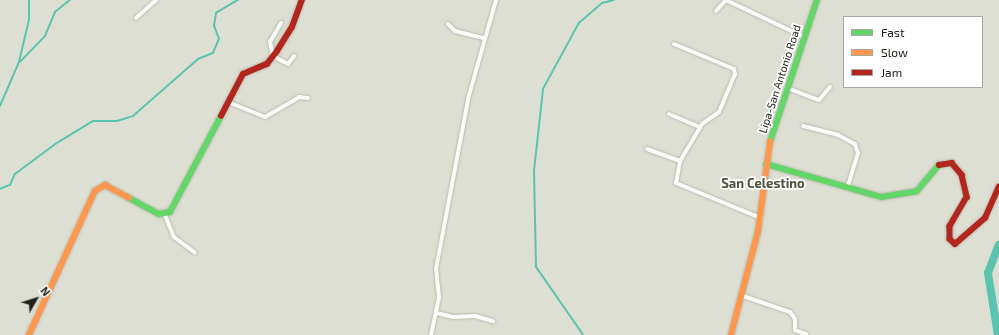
<!DOCTYPE html>
<style>
body{margin:0}
#map{position:relative;width:999px;height:335px;overflow:hidden;background:#dedfd3;font-family:"Exo 2",sans-serif}
div>[style]{position:absolute}
.stream>*{height:1.5px;margin:-0.75px;padding:0 0.75px;transform-origin:0.75px;border-radius:0.75px;background:#5ac4b0}
.river>*{height:8px;margin:-4px;padding:0 4px;transform-origin:4px;border-radius:4px;background:#5ac4b0}
.roads{filter:drop-shadow(0 0 1px #b9bbb1) drop-shadow(0 0 1px #b9bbb1)}
.street>*{height:4px;margin:-2px;padding:0 2px;transform-origin:2px;border-radius:2px;background:#fafaf8}
.fast>*{height:5.5px;margin:-2.75px;padding:0 2.75px;transform-origin:2.75px;border-radius:2.75px;background:#63d668}
.slow>*{height:5.5px;margin:-2.75px;padding:0 2.75px;transform-origin:2.75px;border-radius:2.75px;background:#ff974d}
.jam>*{height:5.5px;margin:-2.75px;padding:0 2.75px;transform-origin:2.75px;border-radius:2.75px;background:#b3261e}
span{translate:-50% -50%;white-space:nowrap;text-align:center;line-height:1.15;-webkit-text-stroke:3.5px #fff;paint-order:stroke}
.street-label{font-size:11px;color:#212219}
.quarter-label{font-size:13px;color:#515540;font-weight:700}
.legend{position:absolute;left:843px;top:16px;width:140px;height:72px;box-sizing:border-box;background:#fff;border:1px solid #a6a7a3;margin:0;padding:5px 7px;list-style:none;font-size:12px;color:#212219}
.legend li{display:flex;align-items:center;gap:8px;height:20px}
.legend b{width:20px;border:1px solid #a6a7a3}
.north{position:absolute;left:16px;top:279px;width:40px;height:40px;-webkit-text-stroke:3px #fff;paint-order:stroke;rotate:51deg;font-size:11px;font-weight:700;line-height:16px;text-align:center;color:#212219}
.north::after{content:'';display:block;margin:auto;width:14px;height:18px;background:#212219;clip-path:polygon(50% 0,100% 100%,50% 72%,0 100%)}
</style>
<div id="map">
<div class="stream">
<i style="left:20px;top:62px;width:36px;rotate:-46deg"></i>
<i style="left:45px;top:36px;width:26px;rotate:-67deg"></i>
<i style="left:55px;top:12px;width:19px;rotate:-39deg"></i>
<i style="left:0;top:106px;width:48px;rotate:-66.6deg"></i>
<i style="left:19px;top:62px;width:43px;rotate:-76.6deg"></i>
<i style="left:29px;top:20px;width:20px;rotate:-90deg"></i>
<i style="left:0;top:189px;width:11px;rotate:-22deg"></i>
<i style="left:10px;top:185px;width:12px;rotate:-66deg"></i>
<i style="left:15px;top:174px;width:49px;rotate:-36.6deg"></i>
<i style="left:54px;top:145px;width:46px;rotate:-31.6deg"></i>
<i style="left:93px;top:121px;width:24px"></i>
<i style="left:117px;top:121px;width:17px;rotate:-17deg"></i>
<i style="left:133px;top:116px;width:86px;rotate:-41.2deg"></i>
<i style="left:198px;top:59px;width:16px;rotate:-22deg"></i>
<i style="left:213px;top:53px;width:15px;rotate:-67deg"></i>
<i style="left:219px;top:39px;width:14px;rotate:-111deg"></i>
<i style="left:214px;top:26px;width:13px;rotate:-81deg"></i>
<i style="left:216px;top:13px;width:26px;rotate:-31deg"></i>
<i style="left:583px;top:335px;width:83px;rotate:-124.7deg"></i>
<i style="left:536px;top:267px;width:96px;rotate:-91.2deg"></i>
<i style="left:534px;top:171px;width:82px;rotate:-83.7deg"></i>
<i style="left:543px;top:89px;width:75px;rotate:-61.4deg"></i>
<i style="left:579px;top:23px;width:30px;rotate:-41deg"></i>
<i style="left:602px;top:3px;width:12px;rotate:-14deg"></i>
</div>
<div class="river">
<i style="left:998px;top:335px;width:63px;rotate:-99.2deg"></i>
<i style="left:988px;top:273px;width:30px;rotate:-69deg"></i>
</div>
<div class="roads">
<div class="street">
<i style="left:716px;top:11px;width:15px;rotate:-48deg"></i>
<i style="left:726px;top:0;width:86px;rotate:25.4deg"></i>
<i style="left:136px;top:18px;width:27px;rotate:-42deg"></i>
<i style="left:281px;top:23px;width:22px;rotate:120deg"></i>
<i style="left:270px;top:42px;width:14px;rotate:78deg"></i>
<i style="left:273px;top:56px;width:17px;rotate:28deg"></i>
<i style="left:288px;top:64px;width:10px;rotate:-53deg"></i>
<i style="left:448px;top:24px;width:10px;rotate:45deg"></i>
<i style="left:455px;top:31px;width:29px;rotate:14deg"></i>
<i style="left:674px;top:44px;width:65px;rotate:22.6deg"></i>
<i style="left:734px;top:69px;width:5px;rotate:79deg"></i>
<i style="left:735px;top:74px;width:41px;rotate:112.8deg"></i>
<i style="left:719px;top:112px;width:21px;rotate:145deg"></i>
<i style="left:702px;top:124px;width:43px;rotate:120.7deg"></i>
<i style="left:680px;top:161px;width:22px;rotate:100deg"></i>
<i style="left:676px;top:183px;width:92px;rotate:22.4deg"></i>
<i style="left:787px;top:88px;width:34px;rotate:21deg"></i>
<i style="left:819px;top:100px;width:17px;rotate:-50deg"></i>
<i style="left:228px;top:102px;width:40px;rotate:22deg"></i>
<i style="left:265px;top:117px;width:39px;rotate:-30deg"></i>
<i style="left:299px;top:97px;width:9px;rotate:6deg"></i>
<i style="left:669px;top:114px;width:34px;rotate:23deg"></i>
<i style="left:803px;top:126px;width:36px;rotate:14deg"></i>
<i style="left:838px;top:135px;width:19px;rotate:28deg"></i>
<i style="left:855px;top:144px;width:9px;rotate:72deg"></i>
<i style="left:858px;top:153px;width:37px;rotate:107deg"></i>
<i style="left:647px;top:149px;width:35px;rotate:20deg"></i>
<i style="left:165px;top:215px;width:24px;rotate:68deg"></i>
<i style="left:174px;top:237px;width:26px;rotate:37deg"></i>
<i style="left:743px;top:296px;width:50px;rotate:18.8deg"></i>
<i style="left:790px;top:312px;width:9px;rotate:54deg"></i>
<i style="left:795px;top:319px;width:11px;rotate:90deg"></i>
<i style="left:795px;top:330px;width:12px;rotate:20deg"></i>
<i style="left:436px;top:313px;width:18px;rotate:13deg"></i>
<i style="left:454px;top:317px;width:21px;rotate:-3deg"></i>
<i style="left:475px;top:316px;width:19px;rotate:16deg"></i>
<i style="left:431px;top:335px;width:39px;rotate:-78deg"></i>
<i style="left:439px;top:297px;width:28px;rotate:-96deg"></i>
<i style="left:436px;top:269px;width:173px;rotate:-79.3deg"></i>
<i style="left:468px;top:99px;width:103px;rotate:-74.2deg"></i>
</div>
<div class="fast">
<i style="left:770px;top:142px;width:150px;rotate:-71.7deg"></i>
<i style="left:766px;top:164px;width:120px;rotate:16deg"></i>
<i style="left:881px;top:197px;width:36px;rotate:-9deg"></i>
<i style="left:917px;top:191px;width:34px;rotate:-50deg"></i>
<i style="left:129px;top:198px;width:34px;rotate:28deg"></i>
<i style="left:159px;top:214px;width:11px;rotate:-10deg"></i>
<i style="left:170px;top:212px;width:109px;rotate:-62deg"></i>
</div>
<div class="slow">
<i style="left:29px;top:335px;width:158px;rotate:-65.4deg"></i>
<i style="left:95px;top:191px;width:12px;rotate:-31deg"></i>
<i style="left:105px;top:185px;width:27px;rotate:28deg"></i>
<i style="left:731px;top:335px;width:107px;rotate:-75.4deg"></i>
<i style="left:758px;top:231px;width:90px;rotate:-82.3deg"></i>
</div>
<div class="jam">
<i style="left:221px;top:116px;width:47px;rotate:-62.4deg"></i>
<i style="left:243px;top:74px;width:26px;rotate:-23deg"></i>
<i style="left:267px;top:64px;width:16px;rotate:-52deg"></i>
<i style="left:277px;top:51px;width:28px;rotate:-58deg"></i>
<i style="left:292px;top:27px;width:29px;rotate:-70deg"></i>
<i style="left:939px;top:165px;width:13px;rotate:-9deg"></i>
<i style="left:952px;top:163px;width:16px;rotate:50deg"></i>
<i style="left:962px;top:175px;width:23px;rotate:77deg"></i>
<i style="left:967px;top:197px;width:34px;rotate:120deg"></i>
<i style="left:950px;top:226px;width:13px;rotate:90deg"></i>
<i style="left:950px;top:239px;width:7px;rotate:45deg"></i>
<i style="left:955px;top:244px;width:40px;rotate:-41deg"></i>
<i style="left:985px;top:218px;width:34px;rotate:-66deg"></i>
</div>
</div>
<div class="street-label">
<span style="left:780px;top:79px;rotate:-72deg">Lipa-San Antonio Road</span>
</div>
<div class="quarter-label">
<span style="left:763px;top:183px">San Celestino</span>
</div>
<ul class="legend">
<li><b style="height:5px;background:#63d668"></b>Fast</li>
<li><b style="height:5px;background:#ff974d"></b>Slow</li>
<li><b style="height:5px;background:#b3261e"></b>Jam</li>
</ul>
<div class="north">N</div>
</div>
